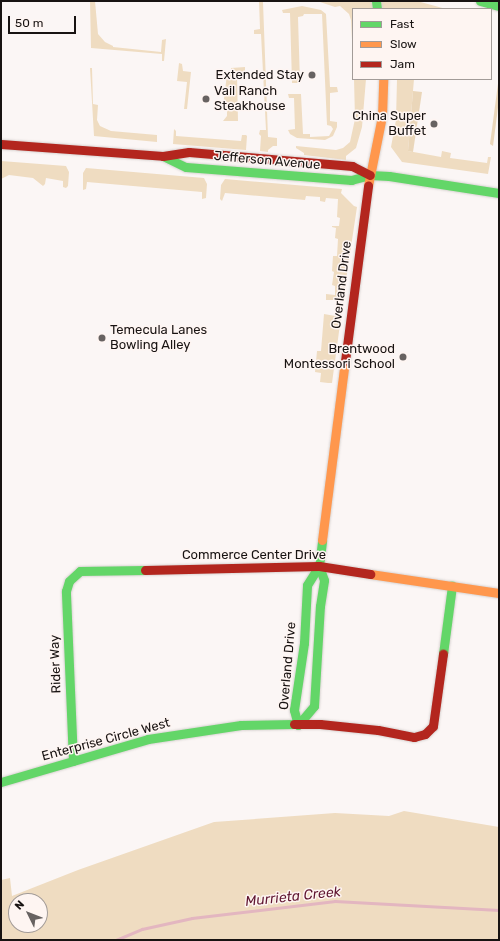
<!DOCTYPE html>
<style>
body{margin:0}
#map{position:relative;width:500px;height:941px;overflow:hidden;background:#fbf6f5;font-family:Rubik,sans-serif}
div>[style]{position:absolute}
.green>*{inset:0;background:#efdcc1}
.forest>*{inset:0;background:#ead6b9}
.stream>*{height:2.5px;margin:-1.25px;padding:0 1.25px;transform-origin:1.25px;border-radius:1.25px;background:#e3b6c0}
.roads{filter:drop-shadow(0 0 1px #d7d2d0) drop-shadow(0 0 1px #d7d2d0)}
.fast>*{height:9px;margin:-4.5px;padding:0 4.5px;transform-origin:4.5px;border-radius:4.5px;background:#63d668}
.slow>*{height:9px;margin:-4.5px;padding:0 4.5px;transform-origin:4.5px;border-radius:4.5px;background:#ff974d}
.jam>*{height:9px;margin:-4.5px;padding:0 4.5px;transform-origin:4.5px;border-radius:4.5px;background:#b3261e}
.dots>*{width:11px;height:11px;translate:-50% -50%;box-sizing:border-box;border:2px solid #fef5f2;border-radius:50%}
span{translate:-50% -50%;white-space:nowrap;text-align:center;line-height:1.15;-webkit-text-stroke:3px #fef5f2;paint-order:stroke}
.poi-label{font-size:13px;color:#181312}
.right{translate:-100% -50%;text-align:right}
.left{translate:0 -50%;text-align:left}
.street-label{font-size:13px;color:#181312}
.water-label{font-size:14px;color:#601631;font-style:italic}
.frame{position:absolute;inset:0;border:2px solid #181312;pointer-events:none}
.legend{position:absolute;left:352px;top:8px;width:140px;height:72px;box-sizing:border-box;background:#fef5f2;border:1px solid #a29b98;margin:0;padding:5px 7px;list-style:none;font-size:12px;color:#181312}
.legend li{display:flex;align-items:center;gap:8px;height:20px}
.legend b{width:20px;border:1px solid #a29b98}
.north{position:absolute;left:8px;top:893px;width:40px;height:40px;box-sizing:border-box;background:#fef5f2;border:1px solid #a29b98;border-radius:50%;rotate:313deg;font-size:11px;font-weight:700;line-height:16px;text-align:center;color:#181312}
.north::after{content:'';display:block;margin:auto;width:14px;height:18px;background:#676261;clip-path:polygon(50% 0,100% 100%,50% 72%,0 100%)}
.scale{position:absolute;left:8px;top:16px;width:68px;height:18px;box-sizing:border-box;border:2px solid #181312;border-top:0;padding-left:5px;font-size:12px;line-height:14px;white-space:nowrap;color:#181312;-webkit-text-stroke:3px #fef5f2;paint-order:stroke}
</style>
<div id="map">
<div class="green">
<i style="clip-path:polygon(90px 1px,95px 1px,98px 34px,105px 42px,113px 46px,113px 47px,161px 52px,162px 40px,166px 39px,164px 61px,162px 61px,162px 54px,91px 48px)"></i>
<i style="clip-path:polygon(259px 1px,272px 1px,263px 2px,268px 137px,277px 138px,277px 146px,273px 146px,268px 150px,268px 152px,260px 151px,261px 136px,259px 134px,260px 130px,266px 130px,261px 34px,254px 34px,254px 30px,260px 29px)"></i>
<i style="clip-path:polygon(317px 1px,374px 1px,375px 9px,353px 9px,353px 60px,351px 20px,349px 14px,340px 6px,335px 7px)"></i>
<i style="clip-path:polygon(379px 1px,417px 1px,446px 9px,380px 9px)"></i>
<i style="clip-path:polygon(302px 6px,321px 10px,326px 14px,330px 87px,337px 87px,338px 92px,330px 93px,330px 121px,337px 122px,337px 127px,333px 136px,325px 140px,297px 138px,290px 134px,288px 130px,295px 129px,294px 98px,289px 98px,288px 94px,301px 94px,303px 134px,310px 134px,310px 137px,329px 136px,333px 129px,331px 126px,327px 125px,322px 14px,304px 14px,303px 16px,298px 17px,300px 83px,292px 83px,290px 13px,283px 13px,282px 10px)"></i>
<i style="clip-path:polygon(179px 63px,182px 64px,183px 71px,191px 72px,187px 109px,184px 109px,187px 82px,177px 81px)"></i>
<i style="clip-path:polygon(245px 67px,245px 73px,237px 74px,238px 121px,223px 121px,227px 116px,227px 111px,223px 107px,227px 74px,231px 74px,231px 68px)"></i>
<i style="clip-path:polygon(90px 68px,92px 68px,93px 104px,98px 105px,97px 120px,100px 126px,111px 131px,157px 135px,157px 142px,94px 136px)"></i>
<i style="clip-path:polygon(354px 79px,366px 79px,362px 127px,356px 148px,346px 156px,346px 160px,304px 155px,304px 153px,296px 148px,296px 146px,336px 150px,343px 148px,350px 142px,355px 119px)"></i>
<i style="clip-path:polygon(397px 79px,414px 79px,408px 151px,441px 157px,442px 151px,451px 153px,450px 158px,487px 163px,488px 157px,491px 157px,488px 174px,402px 162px,391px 147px,396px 120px)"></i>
<i style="clip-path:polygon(174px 129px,176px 131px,176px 136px,241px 141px,242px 135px,246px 135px,247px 136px,246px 150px,173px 144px)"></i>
<i style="clip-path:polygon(1px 161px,66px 166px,69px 172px,68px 186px,66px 188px,63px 187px,63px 181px,46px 178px,45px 184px,43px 186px,33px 178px,9px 175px,1px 179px)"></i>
<i style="clip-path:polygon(86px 168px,204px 178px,207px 184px,206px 198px,202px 199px,202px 192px,87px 182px,86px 189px,83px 190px,83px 173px)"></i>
<i style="clip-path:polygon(225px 179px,342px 189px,341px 193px,354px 206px,357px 207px,343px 300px,326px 300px,326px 294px,335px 295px,335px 286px,332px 285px,334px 272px,332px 271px,333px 256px,337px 256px,338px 239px,335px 238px,336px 228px,332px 227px,332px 226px,339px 226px,340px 218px,337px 217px,338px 199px,326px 198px,325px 202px,320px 201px,320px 197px,306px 196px,305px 200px,225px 193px,222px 201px,220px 199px,221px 185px)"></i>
<i style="clip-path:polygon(324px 314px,341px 317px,332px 383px,328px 383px,320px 382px,321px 373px,315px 372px,317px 351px,321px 351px)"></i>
<i style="clip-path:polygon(evenodd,404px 811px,499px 827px,499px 940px,1px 940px,1px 880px,10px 878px,12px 896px,78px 870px,214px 822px,335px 813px,389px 816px,404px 811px,16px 901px,40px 901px,40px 925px,16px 925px,16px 901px)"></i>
</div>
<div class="forest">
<i style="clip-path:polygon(499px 76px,499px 100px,493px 146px,490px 144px)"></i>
<i style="clip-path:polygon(413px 91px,422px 92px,413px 152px,408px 151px)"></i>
</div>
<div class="stream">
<i style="left:116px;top:940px;width:28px;rotate:-23deg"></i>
<i style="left:142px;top:929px;width:51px;rotate:-12.4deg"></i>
<i style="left:192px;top:918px;width:144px;rotate:-6.8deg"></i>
<i style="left:335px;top:901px;width:164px;rotate:3.1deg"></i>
</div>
<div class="roads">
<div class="fast">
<i style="left:376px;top:1px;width:8px;rotate:83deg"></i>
<i style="left:480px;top:1px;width:20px;rotate:15deg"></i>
<i style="left:163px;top:156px;width:25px;rotate:26deg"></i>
<i style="left:186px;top:167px;width:166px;rotate:4.5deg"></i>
<i style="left:351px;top:180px;width:20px;rotate:-15deg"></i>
<i style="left:370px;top:175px;width:19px;rotate:3deg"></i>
<i style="left:389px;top:176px;width:111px;rotate:8.8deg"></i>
<i style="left:443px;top:654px;width:69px;rotate:-82.5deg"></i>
<i style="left:298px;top:725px;width:16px;rotate:-105deg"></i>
<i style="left:294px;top:710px;width:68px;rotate:-81.5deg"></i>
<i style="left:304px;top:643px;width:58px;rotate:-87deg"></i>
<i style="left:307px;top:585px;width:22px;rotate:-58deg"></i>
<i style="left:319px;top:566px;width:26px;rotate:-83deg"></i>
<i style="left:298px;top:725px;width:25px;rotate:-50deg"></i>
<i style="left:314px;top:706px;width:100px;rotate:-86.6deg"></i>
<i style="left:320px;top:606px;width:26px;rotate:-81deg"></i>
<i style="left:324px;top:580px;width:15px;rotate:-110deg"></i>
<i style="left:73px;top:761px;width:170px;rotate:-92.4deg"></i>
<i style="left:66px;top:591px;width:10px;rotate:-73deg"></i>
<i style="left:69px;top:581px;width:15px;rotate:-42deg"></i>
<i style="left:80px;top:571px;width:65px;rotate:-0.9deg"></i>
<i style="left:1px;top:782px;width:153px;rotate:-16.3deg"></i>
<i style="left:148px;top:739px;width:94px;rotate:-8.6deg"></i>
<i style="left:241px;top:725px;width:53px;rotate:-1.1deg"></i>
</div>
<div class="slow">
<i style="left:368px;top:186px;width:71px;rotate:-78.7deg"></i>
<i style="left:382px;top:116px;width:37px;rotate:-88deg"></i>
<i style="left:322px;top:540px;width:180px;rotate:-82.7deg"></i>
<i style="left:370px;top:574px;width:130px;rotate:8.4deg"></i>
</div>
<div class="jam">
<i style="left:1px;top:144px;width:162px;rotate:4.2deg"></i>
<i style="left:163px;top:156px;width:26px;rotate:-9deg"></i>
<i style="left:189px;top:152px;width:164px;rotate:4.9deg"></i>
<i style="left:352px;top:166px;width:20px;rotate:27deg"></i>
<i style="left:345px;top:361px;width:177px;rotate:-82.5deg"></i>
<i style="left:145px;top:570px;width:174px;rotate:-1.3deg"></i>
<i style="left:319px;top:566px;width:52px;rotate:8.9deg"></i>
<i style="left:294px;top:724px;width:26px"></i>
<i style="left:320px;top:724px;width:58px;rotate:5.9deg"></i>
<i style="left:378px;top:730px;width:37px;rotate:11deg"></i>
<i style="left:414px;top:737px;width:11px;rotate:-15deg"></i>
<i style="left:425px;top:734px;width:11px;rotate:-45deg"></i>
<i style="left:433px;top:726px;width:73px;rotate:-82.1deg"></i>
</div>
</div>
<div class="dots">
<i style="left:312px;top:75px;background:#676261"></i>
<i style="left:206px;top:99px;background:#676261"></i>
<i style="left:434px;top:124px;background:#676261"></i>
<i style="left:102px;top:338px;background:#676261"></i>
<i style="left:403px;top:357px;background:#676261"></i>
</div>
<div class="poi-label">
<span class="right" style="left:304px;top:75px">Extended Stay</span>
<span class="left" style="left:214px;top:99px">Vail Ranch<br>Steakhouse</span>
<span class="right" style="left:426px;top:124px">China Super<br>Buffet</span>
<span class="left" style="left:110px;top:338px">Temecula Lanes<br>Bowling Alley</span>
<span class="right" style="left:395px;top:357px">Brentwood<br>Montessori School</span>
</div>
<div class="street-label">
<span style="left:267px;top:161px;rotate:5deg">Jefferson Avenue</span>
<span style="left:342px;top:285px;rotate:-83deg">Overland Drive</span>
<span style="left:254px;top:555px">Commerce Center Drive</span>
<span style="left:56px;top:664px;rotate:-92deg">Rider Way</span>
<span style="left:288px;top:666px;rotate:-85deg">Overland Drive</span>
<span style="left:106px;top:740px;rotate:-15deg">Enterprise Circle West</span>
</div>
<div class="water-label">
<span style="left:293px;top:897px;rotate:-6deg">Murrieta Creek</span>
</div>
<div class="frame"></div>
<ul class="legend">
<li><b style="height:5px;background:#63d668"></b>Fast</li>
<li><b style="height:5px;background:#ff974d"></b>Slow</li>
<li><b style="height:5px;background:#b3261e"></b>Jam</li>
</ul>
<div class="north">N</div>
<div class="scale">50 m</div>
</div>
